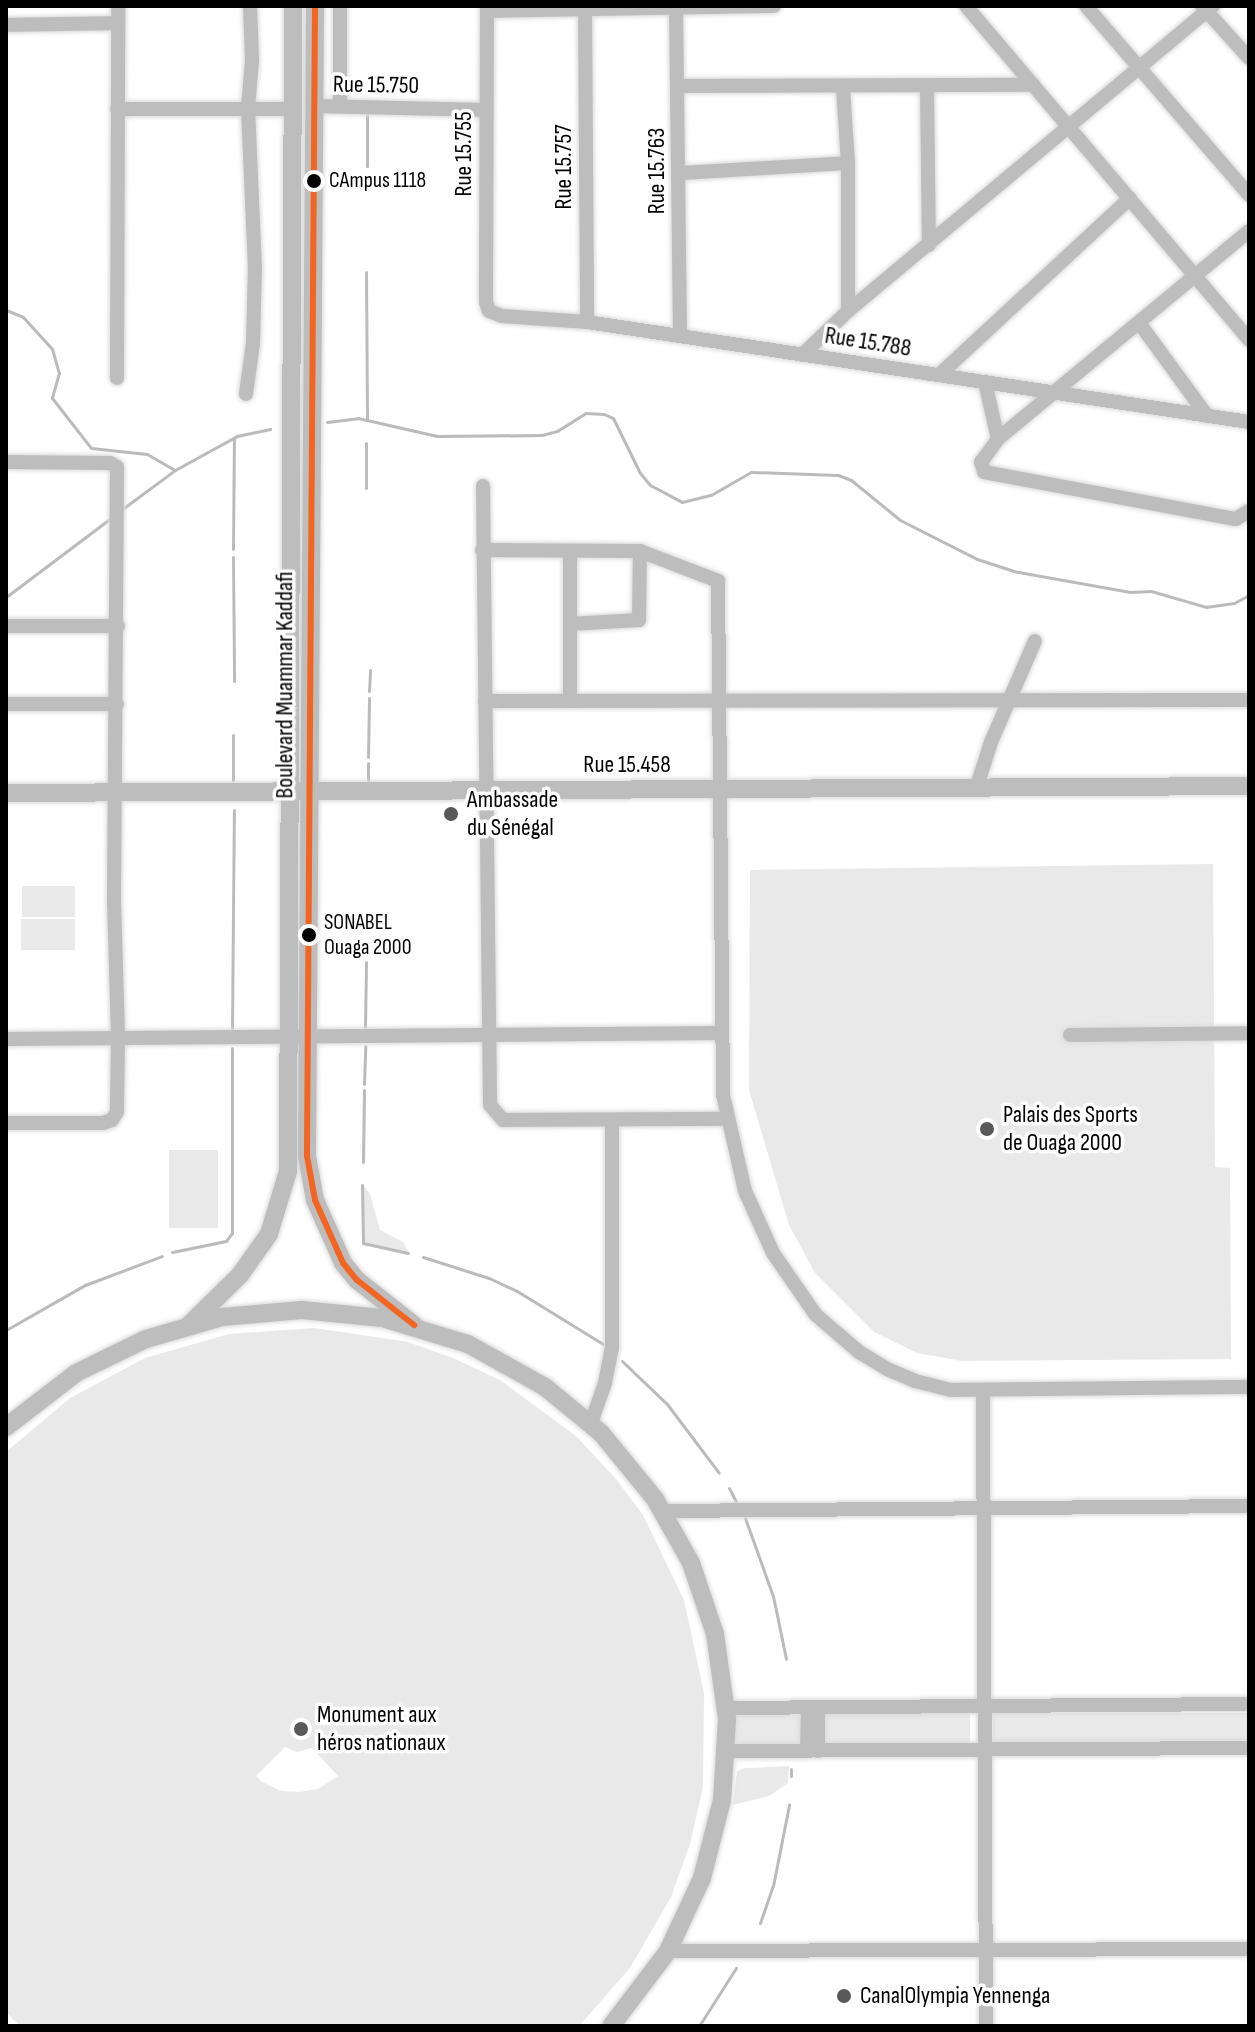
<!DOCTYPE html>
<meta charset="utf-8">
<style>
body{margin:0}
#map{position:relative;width:1255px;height:2032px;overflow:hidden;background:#fff;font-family:"Sofia Sans Condensed",sans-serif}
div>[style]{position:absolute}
.green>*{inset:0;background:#e9e9e9;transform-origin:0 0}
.stream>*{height:3px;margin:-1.5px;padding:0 1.5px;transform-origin:1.5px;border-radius:1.5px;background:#bbb}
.roads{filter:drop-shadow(0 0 2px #dbdbdb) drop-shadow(0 0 2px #dbdbdb)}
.minor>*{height:14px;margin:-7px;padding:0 7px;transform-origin:7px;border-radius:7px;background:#bdbdbd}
.major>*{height:18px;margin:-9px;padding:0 9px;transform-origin:9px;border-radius:9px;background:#bdbdbd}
.bus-1>*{height:6px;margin:-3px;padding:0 3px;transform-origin:3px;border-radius:3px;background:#f26522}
.dots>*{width:22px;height:22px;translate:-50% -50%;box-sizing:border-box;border:4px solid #fff;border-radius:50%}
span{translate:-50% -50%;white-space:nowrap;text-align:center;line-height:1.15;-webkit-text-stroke:7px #fff;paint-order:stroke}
.bus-label{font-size:22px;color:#000}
.left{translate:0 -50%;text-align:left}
.street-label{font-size:24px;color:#000}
.poi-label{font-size:24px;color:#000}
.frame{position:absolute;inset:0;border:8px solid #000;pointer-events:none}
</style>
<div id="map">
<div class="green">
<i style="clip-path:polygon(1213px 864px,1215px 1167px,1230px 1168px,1231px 1359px,962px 1361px,917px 1353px,874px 1332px,815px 1273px,789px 1225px,749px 1090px,750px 870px)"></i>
<i style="left:22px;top:886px;width:53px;height:31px"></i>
<i style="left:21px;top:919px;width:54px;height:31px"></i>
<i style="left:169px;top:1150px;width:49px;height:78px"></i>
<i style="clip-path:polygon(363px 1185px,370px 1194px,380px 1230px,403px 1242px,409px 1253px,364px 1242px)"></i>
<i style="clip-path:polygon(evenodd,315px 1328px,408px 1342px,453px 1358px,500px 1380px,576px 1436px,616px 1479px,643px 1515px,684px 1600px,704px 1693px,703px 1787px,690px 1844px,671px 1897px,630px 1968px,579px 2026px,20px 2026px,6px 2012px,6px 1452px,70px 1398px,145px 1358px,229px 1334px,315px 1328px,285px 1747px,297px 1752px,312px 1748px,338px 1776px,318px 1789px,299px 1792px,281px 1791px,262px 1782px,256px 1776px,285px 1747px)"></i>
<i style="left:970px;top:1713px;width:32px;height:148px;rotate:90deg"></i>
<i style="left:1249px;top:1713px;width:30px;height:256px;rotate:90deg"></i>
<i style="left:735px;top:1714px;width:66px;height:34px;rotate:1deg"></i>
<i style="clip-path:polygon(789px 1766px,788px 1783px,769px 1796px,733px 1805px,737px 1771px,745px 1768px)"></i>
</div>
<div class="stream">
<i style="left:367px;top:115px;width:51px;rotate:90deg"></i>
<i style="left:366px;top:272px;width:148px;rotate:89.6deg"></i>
<i style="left:6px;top:310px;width:18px;rotate:22deg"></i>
<i style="left:23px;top:317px;width:43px;rotate:47.8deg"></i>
<i style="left:52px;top:349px;width:25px;rotate:74deg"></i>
<i style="left:59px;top:373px;width:26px;rotate:106deg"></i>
<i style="left:52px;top:398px;width:63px;rotate:52deg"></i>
<i style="left:91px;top:448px;width:56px;rotate:6.1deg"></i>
<i style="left:147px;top:454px;width:32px;rotate:30deg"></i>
<i style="left:327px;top:422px;width:31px;rotate:-7deg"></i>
<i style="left:358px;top:418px;width:81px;rotate:12.8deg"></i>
<i style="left:437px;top:436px;width:105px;rotate:-0.5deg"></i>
<i style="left:542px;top:435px;width:16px;rotate:-15deg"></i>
<i style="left:557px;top:431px;width:34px;rotate:-32deg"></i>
<i style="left:586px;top:413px;width:18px;rotate:3deg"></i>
<i style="left:604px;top:414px;width:10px;rotate:24deg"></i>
<i style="left:613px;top:418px;width:61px;rotate:63.9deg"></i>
<i style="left:640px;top:473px;width:16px;rotate:50deg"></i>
<i style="left:650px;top:485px;width:36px;rotate:28deg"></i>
<i style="left:682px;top:502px;width:30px;rotate:-14deg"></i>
<i style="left:711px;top:495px;width:46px;rotate:-29.9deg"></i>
<i style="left:751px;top:472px;width:87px;rotate:2deg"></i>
<i style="left:838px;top:475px;width:14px;rotate:21deg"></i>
<i style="left:851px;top:480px;width:63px;rotate:39.2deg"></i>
<i style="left:900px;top:520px;width:86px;rotate:26.9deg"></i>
<i style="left:977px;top:559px;width:38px;rotate:18deg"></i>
<i style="left:1013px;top:571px;width:119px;rotate:10.2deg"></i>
<i style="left:1130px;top:592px;width:21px;rotate:-3deg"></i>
<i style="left:1151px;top:591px;width:57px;rotate:16.2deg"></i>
<i style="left:1206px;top:607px;width:28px;rotate:-8deg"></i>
<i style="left:1234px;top:603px;width:17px;rotate:-28deg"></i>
<i style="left:366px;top:443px;width:45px;rotate:90deg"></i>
<i style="left:121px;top:510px;width:67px;rotate:-36.5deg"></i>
<i style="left:175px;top:470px;width:71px;rotate:-28.7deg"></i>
<i style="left:237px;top:436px;width:34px;rotate:-12deg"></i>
<i style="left:233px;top:549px;width:111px;rotate:-89.5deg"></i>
<i style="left:233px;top:557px;width:124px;rotate:89.5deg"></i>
<i style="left:6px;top:597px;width:133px;rotate:-37deg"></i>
<i style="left:369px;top:691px;width:21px;rotate:-87deg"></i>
<i style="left:233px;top:735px;width:45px;rotate:90deg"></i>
<i style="left:368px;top:757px;width:59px;rotate:-89deg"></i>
<i style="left:368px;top:782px;width:19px;rotate:-90deg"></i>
<i style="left:365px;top:1027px;width:65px;rotate:-89.1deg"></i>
<i style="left:232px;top:1028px;width:218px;rotate:-89.5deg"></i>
<i style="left:364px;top:1084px;width:38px;rotate:-88deg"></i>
<i style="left:363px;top:1162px;width:72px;rotate:-89.2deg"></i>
<i style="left:362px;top:1185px;width:58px;rotate:89deg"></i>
<i style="left:363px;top:1243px;width:46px;rotate:12.5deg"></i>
<i style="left:172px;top:1252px;width:55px;rotate:-11.5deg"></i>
<i style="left:226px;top:1241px;width:10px;rotate:-53deg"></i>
<i style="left:232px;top:1233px;width:185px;rotate:-90deg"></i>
<i style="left:423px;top:1257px;width:69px;rotate:17.7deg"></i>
<i style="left:489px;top:1278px;width:31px;rotate:25deg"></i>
<i style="left:517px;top:1291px;width:101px;rotate:31.6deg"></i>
<i style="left:6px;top:1330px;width:91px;rotate:-29.7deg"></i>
<i style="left:85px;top:1285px;width:82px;rotate:-20.6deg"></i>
<i style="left:622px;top:1361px;width:62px;rotate:43.7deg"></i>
<i style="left:667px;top:1404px;width:86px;rotate:53deg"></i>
<i style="left:729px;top:1488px;width:18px;rotate:63deg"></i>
<i style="left:745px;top:1518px;width:83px;rotate:70.3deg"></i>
<i style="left:773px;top:1596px;width:64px;rotate:78.3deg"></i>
<i style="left:791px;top:1769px;width:7px;rotate:90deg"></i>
<i style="left:760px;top:1923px;width:39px;rotate:-71deg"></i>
<i style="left:773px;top:1886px;width:83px;rotate:-78.8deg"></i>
<i style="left:699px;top:2026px;width:69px;rotate:-57.5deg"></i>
</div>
<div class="roads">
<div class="minor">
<i style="left:340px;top:6px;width:100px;rotate:90deg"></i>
<i style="left:487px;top:6px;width:296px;rotate:90.2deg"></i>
<i style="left:486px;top:302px;width:9px;rotate:72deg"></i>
<i style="left:489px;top:311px;width:14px;rotate:21deg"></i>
<i style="left:502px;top:316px;width:85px;rotate:4deg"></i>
<i style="left:587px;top:322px;width:670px;rotate:8.59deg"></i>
<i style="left:676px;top:6px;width:330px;rotate:89.3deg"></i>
<i style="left:966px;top:6px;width:438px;rotate:49.7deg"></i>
<i style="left:1086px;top:6px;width:250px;rotate:49.2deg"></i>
<i style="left:1202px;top:6px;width:70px;rotate:47.9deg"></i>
<i style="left:487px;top:11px;width:287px;rotate:-1deg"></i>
<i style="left:585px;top:12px;width:310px;rotate:89.6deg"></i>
<i style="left:6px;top:25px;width:112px;rotate:-1deg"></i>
<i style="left:679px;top:86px;width:354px;rotate:-0.2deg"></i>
<i style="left:927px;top:87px;width:158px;rotate:89.3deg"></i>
<i style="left:843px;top:88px;width:75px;rotate:86.2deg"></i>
<i style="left:848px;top:163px;width:148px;rotate:90deg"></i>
<i style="left:314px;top:106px;width:172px;rotate:1.3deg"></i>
<i style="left:117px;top:109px;width:175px"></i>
<i style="left:680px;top:173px;width:168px;rotate:-3.4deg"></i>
<i style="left:1249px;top:231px;width:326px;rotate:140.4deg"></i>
<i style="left:998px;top:439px;width:29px;rotate:126deg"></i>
<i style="left:981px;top:462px;width:10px;rotate:73deg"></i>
<i style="left:984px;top:472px;width:256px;rotate:10.6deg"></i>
<i style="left:1236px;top:519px;width:15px;rotate:-32deg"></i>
<i style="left:1140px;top:324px;width:114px;rotate:53.9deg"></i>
<i style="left:802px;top:355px;width:64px;rotate:-43.7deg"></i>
<i style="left:848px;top:311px;width:476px;rotate:-39.9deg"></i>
<i style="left:939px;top:375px;width:260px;rotate:-42.8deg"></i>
<i style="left:117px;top:378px;width:372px;rotate:-89.8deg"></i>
<i style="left:985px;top:382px;width:58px;rotate:77.2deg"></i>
<i style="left:246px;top:394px;width:51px;rotate:-82.2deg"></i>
<i style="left:253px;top:343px;width:74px;rotate:-88.5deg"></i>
<i style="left:255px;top:269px;width:161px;rotate:-92.5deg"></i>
<i style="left:248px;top:108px;width:48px;rotate:-85.2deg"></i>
<i style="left:252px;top:60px;width:54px;rotate:-92.1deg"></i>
<i style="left:6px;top:462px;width:104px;rotate:0.6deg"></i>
<i style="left:110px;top:463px;width:8px;rotate:30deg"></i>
<i style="left:117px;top:467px;width:434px;rotate:90.4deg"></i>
<i style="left:114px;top:901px;width:137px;rotate:88.3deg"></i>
<i style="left:118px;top:1038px;width:74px;rotate:90.8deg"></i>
<i style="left:117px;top:1112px;width:9px;rotate:122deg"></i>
<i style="left:112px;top:1120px;width:9px;rotate:162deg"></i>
<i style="left:103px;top:1123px;width:97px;rotate:180deg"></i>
<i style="left:483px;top:486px;width:619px;rotate:89.35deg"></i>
<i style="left:490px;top:1105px;width:20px;rotate:49deg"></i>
<i style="left:503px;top:1120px;width:224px;rotate:-0.3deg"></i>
<i style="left:482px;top:550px;width:158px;rotate:0.4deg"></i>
<i style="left:640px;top:551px;width:84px;rotate:21deg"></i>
<i style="left:718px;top:581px;width:514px;rotate:89.44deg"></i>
<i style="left:723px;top:1095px;width:98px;rotate:77.1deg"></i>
<i style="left:745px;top:1191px;width:68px;rotate:65.7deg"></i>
<i style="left:773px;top:1253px;width:75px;rotate:55.3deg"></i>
<i style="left:816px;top:1315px;width:57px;rotate:40.7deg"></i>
<i style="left:859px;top:1352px;width:33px;rotate:31deg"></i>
<i style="left:887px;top:1369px;width:30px;rotate:23deg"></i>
<i style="left:915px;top:1381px;width:37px;rotate:14deg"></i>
<i style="left:951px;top:1390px;width:298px;rotate:-0.6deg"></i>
<i style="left:570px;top:624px;width:69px;rotate:-3.3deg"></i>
<i style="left:639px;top:620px;width:69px;rotate:-89.2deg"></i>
<i style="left:6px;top:626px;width:112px"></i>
<i style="left:485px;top:701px;width:764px;rotate:-0.07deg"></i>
<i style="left:570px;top:701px;width:148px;rotate:-90deg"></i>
<i style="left:6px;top:704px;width:111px"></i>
<i style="left:977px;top:786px;width:46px;rotate:-72.3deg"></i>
<i style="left:991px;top:742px;width:110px;rotate:-66.5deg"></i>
<i style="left:1070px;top:1035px;width:179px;rotate:-0.6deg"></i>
<i style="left:6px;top:1039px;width:714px;rotate:-0.48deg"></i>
<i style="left:983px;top:1390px;width:636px;rotate:89.73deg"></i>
<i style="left:591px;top:1423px;width:42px;rotate:-70.7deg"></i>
<i style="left:605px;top:1383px;width:36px;rotate:-79deg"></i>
<i style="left:612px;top:1348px;width:227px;rotate:-90deg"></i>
<i style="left:663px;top:1511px;width:586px;rotate:-0.49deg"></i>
<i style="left:726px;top:1708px;width:523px;rotate:-0.44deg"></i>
<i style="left:727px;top:1751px;width:522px;rotate:-0.33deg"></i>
<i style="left:807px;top:1751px;width:44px;rotate:-88.7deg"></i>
<i style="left:818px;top:1751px;width:44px;rotate:-90deg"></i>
<i style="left:668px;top:1951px;width:581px;rotate:-0.2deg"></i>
</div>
<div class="major">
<i style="left:315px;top:6px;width:1150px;rotate:90.4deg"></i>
<i style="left:307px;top:1156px;width:45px;rotate:79.7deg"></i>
<i style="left:315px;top:1200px;width:69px;rotate:66deg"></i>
<i style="left:343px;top:1263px;width:22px;rotate:51deg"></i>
<i style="left:357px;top:1280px;width:73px;rotate:38.3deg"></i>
<i style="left:6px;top:793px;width:1243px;rotate:-0.32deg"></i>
<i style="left:190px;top:1324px;width:70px;rotate:-44.4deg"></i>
<i style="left:240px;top:1275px;width:50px;rotate:-54.7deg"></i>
<i style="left:269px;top:1234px;width:66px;rotate:-73.2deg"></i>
<i style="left:288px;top:1171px;width:1165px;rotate:-89.75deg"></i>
<i style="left:6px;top:1427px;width:88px;rotate:-37.6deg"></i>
<i style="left:76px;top:1373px;width:78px;rotate:-25.9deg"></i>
<i style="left:146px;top:1339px;width:79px;rotate:-16.1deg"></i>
<i style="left:222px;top:1317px;width:80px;rotate:-5deg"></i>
<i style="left:302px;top:1310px;width:80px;rotate:5.7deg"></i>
<i style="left:382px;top:1318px;width:90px;rotate:16.8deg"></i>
<i style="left:468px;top:1344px;width:88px;rotate:29.2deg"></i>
<i style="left:545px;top:1387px;width:72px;rotate:39.4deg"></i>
<i style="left:601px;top:1433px;width:85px;rotate:50.7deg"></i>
<i style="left:655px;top:1499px;width:73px;rotate:60.6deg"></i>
<i style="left:691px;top:1563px;width:75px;rotate:71.3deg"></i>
<i style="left:715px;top:1634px;width:86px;rotate:82deg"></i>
<i style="left:727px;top:1719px;width:81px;rotate:93.5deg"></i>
<i style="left:722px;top:1800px;width:81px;rotate:104.4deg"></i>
<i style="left:702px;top:1878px;width:81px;rotate:115deg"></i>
<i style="left:668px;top:1951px;width:94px;rotate:127.2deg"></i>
</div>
</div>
<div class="bus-1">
<i style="left:315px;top:6px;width:1150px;rotate:90.4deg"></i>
<i style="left:307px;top:1156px;width:45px;rotate:79.7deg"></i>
<i style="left:315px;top:1200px;width:69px;rotate:66deg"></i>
<i style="left:343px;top:1263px;width:22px;rotate:51deg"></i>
<i style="left:357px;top:1280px;width:73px;rotate:38.3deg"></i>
</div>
<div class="dots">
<i style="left:314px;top:181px;background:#000"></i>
<i style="left:451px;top:814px;background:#595959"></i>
<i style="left:309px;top:935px;background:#000"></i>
<i style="left:987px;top:1129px;background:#595959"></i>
<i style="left:301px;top:1729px;background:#595959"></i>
<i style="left:844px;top:1996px;background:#595959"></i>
</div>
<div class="bus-label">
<span class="left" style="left:329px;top:181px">CAmpus 1118</span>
<span class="left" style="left:324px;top:935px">SONABEL<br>Ouaga 2000</span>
</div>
<div class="street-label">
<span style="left:376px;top:85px;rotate:1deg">Rue 15.750</span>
<span style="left:464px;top:154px;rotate:-90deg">Rue 15.755</span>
<span style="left:564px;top:167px;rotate:-90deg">Rue 15.757</span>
<span style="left:657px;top:171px;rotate:-90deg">Rue 15.763</span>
<span style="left:868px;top:342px;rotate:9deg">Rue 15.788</span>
<span style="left:285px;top:685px;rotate:-90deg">Boulevard Muammar Kaddafi</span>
<span style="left:627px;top:765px">Rue 15.458</span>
</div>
<div class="poi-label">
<span class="left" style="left:467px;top:814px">Ambassade<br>du Sénégal</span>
<span class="left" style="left:1003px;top:1129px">Palais des Sports<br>de Ouaga 2000</span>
<span class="left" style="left:317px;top:1729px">Monument aux<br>héros nationaux</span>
<span class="left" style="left:860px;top:1996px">CanalOlympia Yennenga</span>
</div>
<div class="frame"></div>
</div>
